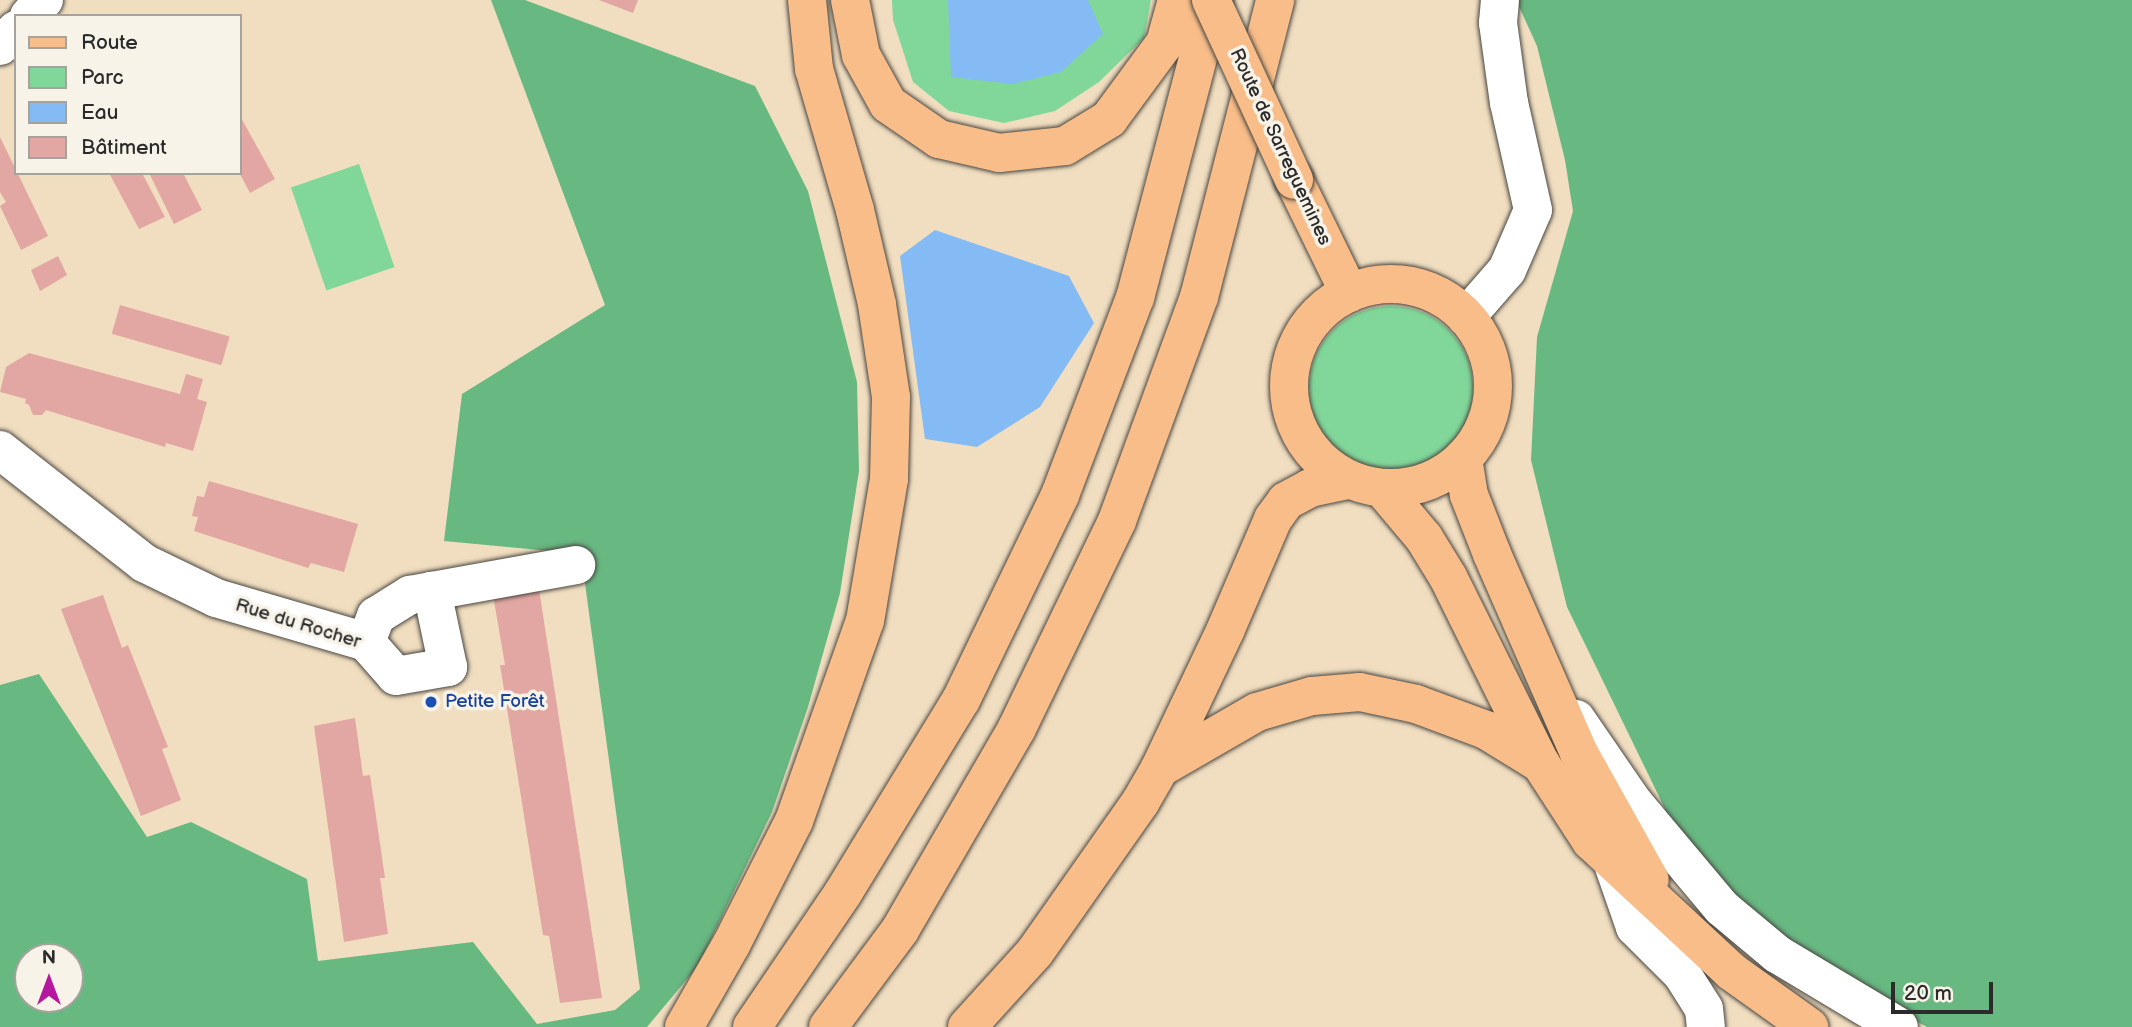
<!DOCTYPE html>
<meta charset="utf-8">
<style>
body{margin:0}
#map{position:relative;width:2132px;height:1027px;overflow:hidden;background:#f1dec0;font-family:"Balsamiq Sans",sans-serif}
div>[style]{position:absolute}
.green>*{inset:0;background:#81d79a;transform-origin:0 0}
.round{border-radius:50%}
.forest>*{inset:0;background:#68b882}
.water>*{inset:0;background:#84bbf4}
.building>*{inset:0;background:#e3a7a3;transform-origin:0 0}
.roads{filter:drop-shadow(0 0 2px #494641) drop-shadow(0 0 2px #494641)}
.minor>*{height:38px;margin:-19px;padding:0 19px;transform-origin:19px;border-radius:19px;background:#fff}
.major>*{height:38px;margin:-19px;padding:0 19px;transform-origin:19px;border-radius:19px;background:#f8bd89}
.major>.ring{margin:-19px;padding:0;box-sizing:content-box;background:none;border:38px solid #f8bd89;border-radius:50%}
.highway>*{height:38px;margin:-19px;padding:0 19px;transform-origin:19px;border-radius:19px;background:#f8bd89}
.bridges{filter:drop-shadow(0 0 2px #494641) drop-shadow(0 0 2px #494641)}
.major-bridge>*{height:38px;margin:-19px;padding:0 19px;transform-origin:19px;border-radius:19px;background:#f8bd89}
.dots>*{width:19px;height:19px;translate:-50% -50%;box-sizing:border-box;border:4px solid #f7f3e8;border-radius:50%}
span{translate:-50% -50%;white-space:nowrap;text-align:center;line-height:1.15;-webkit-text-stroke:7px #f7f3e8;paint-order:stroke}
.street-label{font-size:19px;color:#2b2b2b}
.transit-label{font-size:19px;color:#164399}
.left{translate:0 -50%;text-align:left}
.legend{position:absolute;left:14px;top:14px;width:228px;height:161px;box-sizing:border-box;background:#f7f3e8;border:2px solid #a5a39c;margin:0;padding:9px 12px;list-style:none;font-size:21px;color:#2b2b2b}
.legend li{display:flex;align-items:center;gap:14px;height:35px}
.legend b{width:35px;border:2px solid #a5a39c}
.north{position:absolute;left:14px;top:943px;width:70px;height:70px;box-sizing:border-box;background:#f7f3e8;border:2px solid #a5a39c;border-radius:50%;rotate:0deg;font-size:19px;font-weight:700;line-height:28px;text-align:center;color:#2b2b2b}
.north::after{content:'';display:block;margin:auto;width:24px;height:32px;background:#b5179e;clip-path:polygon(50% 0,100% 100%,50% 72%,0 100%)}
.scale{position:absolute;left:1891px;top:982px;width:102px;height:32px;box-sizing:border-box;border:4px solid #2b2b2b;border-top:0;padding-left:9px;font-size:21px;line-height:24px;white-space:nowrap;color:#2b2b2b;-webkit-text-stroke:5px #f7f3e8;paint-order:stroke}
</style>
<div id="map">
<div class="green">
<i style="clip-path:polygon(892px 0,1151px 0,1144px 38px,1099px 82px,1055px 111px,1004px 123px,949px 111px,913px 82px,893px 20px)"></i>
<i style="left:359px;top:164px;width:109px;height:72px;rotate:71deg"></i>
<i class="round" style="left:1309px;top:306px;width:164px;height:164px"></i>
</div>
<div class="forest">
<i style="clip-path:polygon(evenodd,491px 0,525px 0,755px 86px,808px 191px,857px 382px,859px 471px,840px 593px,808px 707px,772px 812px,698px 966px,647px 1027px,0 1027px,0 685px,39px 674px,147px 837px,191px 822px,307px 879px,318px 961px,473px 942px,537px 1024px,615px 1010px,640px 989px,581px 554px,444px 541px,462px 394px,605px 305px,491px 0,28px 957px,70px 957px,70px 999px,28px 999px,28px 957px)"></i>
<i style="clip-path:polygon(1516px 0,2132px 0,2132px 1027px,1927px 1027px,1812px 966px,1695px 858px,1667px 813px,1567px 607px,1531px 460px,1537px 337px,1573px 211px,1565px 160px,1537px 46px)"></i>
</div>
<div class="water">
<i style="clip-path:polygon(948px 0,1088px 0,1103px 34px,1061px 72px,1013px 84px,951px 77px)"></i>
<i style="clip-path:polygon(935px 230px,1069px 276px,1094px 323px,1040px 407px,977px 447px,925px 439px,900px 256px)"></i>
</div>
<div class="building">
<i style="clip-path:polygon(599px 0,638px 0,633px 13px)"></i>
<i style="clip-path:polygon(240px 116px,275px 179px,250px 193px,240px 174px)"></i>
<i style="clip-path:polygon(0 137px,48px 236px,21px 250px,0 206px,6px 202px,0 192px)"></i>
<i style="clip-path:polygon(109px 173px,142px 173px,165px 217px,139px 229px)"></i>
<i style="clip-path:polygon(149px 173px,183px 173px,202px 210px,174px 224px)"></i>
<i style="clip-path:polygon(58px 256px,67px 275px,40px 291px,31px 270px)"></i>
<i style="left:120px;top:305px;width:114px;height:30px;rotate:16deg"></i>
<i style="clip-path:polygon(29px 353px,180px 394px,186px 374px,203px 379px,197px 399px,207px 402px,193px 451px,166px 443px,165px 447px,46px 410px,42px 415px,33px 415px,29px 405px,25px 403px,26px 399px,0 392px,6px 367px)"></i>
<i style="clip-path:polygon(209px 481px,358px 524px,344px 572px,311px 563px,308px 568px,194px 531px,198px 517px,192px 516px,197px 496px,204px 497px)"></i>
<i style="clip-path:polygon(539px 589px,602px 998px,560px 1003px,549px 936px,543px 935px,500px 665px,505px 665px,493px 595px)"></i>
<i style="clip-path:polygon(103px 595px,122px 648px,128px 645px,168px 747px,162px 749px,181px 800px,141px 816px,61px 609px)"></i>
<i style="clip-path:polygon(355px 718px,363px 776px,370px 775px,385px 878px,380px 878px,388px 934px,344px 942px,314px 726px)"></i>
</div>
<div class="roads">
<div class="minor">
<i style="left:29px;top:16px;width:22px;rotate:-47deg"></i>
<i style="left:0;top:46px;width:23px;rotate:-45deg"></i>
<i style="left:1466px;top:317px;width:62px;rotate:-48.9deg"></i>
<i style="left:1507px;top:270px;width:65px;rotate:-66.6deg"></i>
<i style="left:1533px;top:210px;width:110px;rotate:-102.6deg"></i>
<i style="left:1509px;top:103px;width:81px;rotate:-97.8deg"></i>
<i style="left:1498px;top:23px;width:23px;rotate:-85deg"></i>
<i style="left:0;top:450px;width:183px;rotate:38.1deg"></i>
<i style="left:144px;top:563px;width:80px;rotate:25.9deg"></i>
<i style="left:216px;top:598px;width:156px;rotate:16.3deg"></i>
<i style="left:366px;top:642px;width:45px;rotate:48.6deg"></i>
<i style="left:396px;top:676px;width:53px;rotate:-9.8deg"></i>
<i style="left:448px;top:667px;width:78px;rotate:-101.9deg"></i>
<i style="left:366px;top:642px;width:28px;rotate:-69deg"></i>
<i style="left:376px;top:616px;width:40px;rotate:-32deg"></i>
<i style="left:410px;top:595px;width:169px;rotate:-10.2deg"></i>
<i style="left:1576px;top:719px;width:101px;rotate:55.5deg"></i>
<i style="left:1633px;top:802px;width:138px;rotate:50deg"></i>
<i style="left:1722px;top:908px;width:72px;rotate:39.9deg"></i>
<i style="left:1777px;top:954px;width:142px;rotate:30.9deg"></i>
<i style="left:1612px;top:861px;width:70px;rotate:70.8deg"></i>
<i style="left:1635px;top:927px;width:66px;rotate:45deg"></i>
<i style="left:1682px;top:974px;width:41px;rotate:57.8deg"></i>
<i style="left:1704px;top:1009px;width:18px;rotate:84deg"></i>
</div>
<div class="major">
<i style="left:1294px;top:180px;width:126px;rotate:64deg"></i>
<i class="ring" style="left:1289px;top:284px;width:166px;height:166px"></i>
<i style="left:1463px;top:458px;width:37px;rotate:81deg"></i>
<i style="left:1469px;top:495px;width:63px;rotate:68.7deg"></i>
<i style="left:1492px;top:554px;width:217px;rotate:66.4deg"></i>
<i style="left:1579px;top:753px;width:145px;rotate:60.8deg"></i>
<i style="left:1382px;top:488px;width:65px;rotate:50deg"></i>
<i style="left:1424px;top:538px;width:46px;rotate:58.4deg"></i>
<i style="left:1448px;top:577px;width:209px;rotate:63.6deg"></i>
<i style="left:1541px;top:764px;width:92px;rotate:57deg"></i>
<i style="left:1591px;top:841px;width:192px;rotate:42.9deg"></i>
<i style="left:1732px;top:972px;width:95px;rotate:35.5deg"></i>
</div>
<div class="highway">
<i style="left:850px;top:0;width:56px;rotate:78.7deg"></i>
<i style="left:861px;top:55px;width:56px;rotate:61.1deg"></i>
<i style="left:888px;top:104px;width:62px;rotate:34.5deg"></i>
<i style="left:939px;top:139px;width:62px;rotate:13.1deg"></i>
<i style="left:999px;top:153px;width:66px;rotate:-6.1deg"></i>
<i style="left:1065px;top:146px;width:52px;rotate:-31.5deg"></i>
<i style="left:1109px;top:119px;width:94px;rotate:-53.6deg"></i>
<i style="left:1165px;top:43px;width:45px;rotate:-74.4deg"></i>
<i style="left:1160px;top:768px;width:112px;rotate:-30deg"></i>
<i style="left:1257px;top:712px;width:57px;rotate:-16.2deg"></i>
<i style="left:1312px;top:696px;width:48px;rotate:-4.8deg"></i>
<i style="left:1360px;top:692px;width:57px;rotate:12.1deg"></i>
<i style="left:1416px;top:704px;width:75px;rotate:20.4deg"></i>
<i style="left:1486px;top:730px;width:65px;rotate:31.7deg"></i>
<i style="left:684px;top:1027px;width:95px;rotate:-60.2deg"></i>
<i style="left:731px;top:945px;width:139px;rotate:-63.1deg"></i>
<i style="left:794px;top:821px;width:212px;rotate:-70.5deg"></i>
<i style="left:865px;top:621px;width:144px;rotate:-80.4deg"></i>
<i style="left:889px;top:479px;width:82px;rotate:-88.6deg"></i>
<i style="left:891px;top:397px;width:94px;rotate:-98.6deg"></i>
<i style="left:877px;top:304px;width:97px;rotate:-103.2deg"></i>
<i style="left:855px;top:210px;width:147px;rotate:-106.2deg"></i>
<i style="left:814px;top:69px;width:69px;rotate:-95.8deg"></i>
<i style="left:752px;top:1027px;width:162px;rotate:-55.8deg"></i>
<i style="left:843px;top:893px;width:226px;rotate:-58.6deg"></i>
<i style="left:961px;top:700px;width:228px;rotate:-64.2deg"></i>
<i style="left:1060px;top:495px;width:211px;rotate:-69.2deg"></i>
<i style="left:1135px;top:298px;width:308px;rotate:-75.3deg"></i>
<i style="left:828px;top:1027px;width:121px;rotate:-53.4deg"></i>
<i style="left:900px;top:930px;width:233px;rotate:-59.9deg"></i>
<i style="left:1017px;top:728px;width:230px;rotate:-64.2deg"></i>
<i style="left:1117px;top:521px;width:239px;rotate:-69.9deg"></i>
<i style="left:1199px;top:297px;width:307px;rotate:-75.6deg"></i>
<i style="left:967px;top:1027px;width:101px;rotate:-47.8deg"></i>
<i style="left:1035px;top:952px;width:184px;rotate:-54.9deg"></i>
<i style="left:1141px;top:801px;width:38px;rotate:-60deg"></i>
<i style="left:1160px;top:768px;width:152px;rotate:-64.6deg"></i>
<i style="left:1225px;top:631px;width:122px;rotate:-66.8deg"></i>
<i style="left:1273px;top:519px;width:22px;rotate:-54deg"></i>
<i style="left:1286px;top:501px;width:27px;rotate:-28deg"></i>
<i style="left:1310px;top:488px;width:40px;rotate:-12deg"></i>
</div>
</div>
<div class="bridges">
<div class="major-bridge">
<i style="left:1211px;top:0;width:198px;rotate:65.2deg"></i>
</div>
</div>
<div class="dots">
<i style="left:431px;top:702px;background:#1a4fb4"></i>
</div>
<div class="street-label">
<span style="left:1280px;top:147px;rotate:65deg">Route de Sarreguemines</span>
<span style="left:298px;top:624px;rotate:17deg">Rue du Rocher</span>
</div>
<div class="transit-label">
<span class="left" style="left:445px;top:702px">Petite Forêt</span>
</div>
<ul class="legend">
<li><b style="height:9px;background:#f8bd89"></b>Route</li>
<li><b style="height:19px;background:#81d79a"></b>Parc</li>
<li><b style="height:19px;background:#84bbf4"></b>Eau</li>
<li><b style="height:19px;background:#e3a7a3"></b>Bâtiment</li>
</ul>
<div class="north">N</div>
<div class="scale">20 m</div>
</div>
